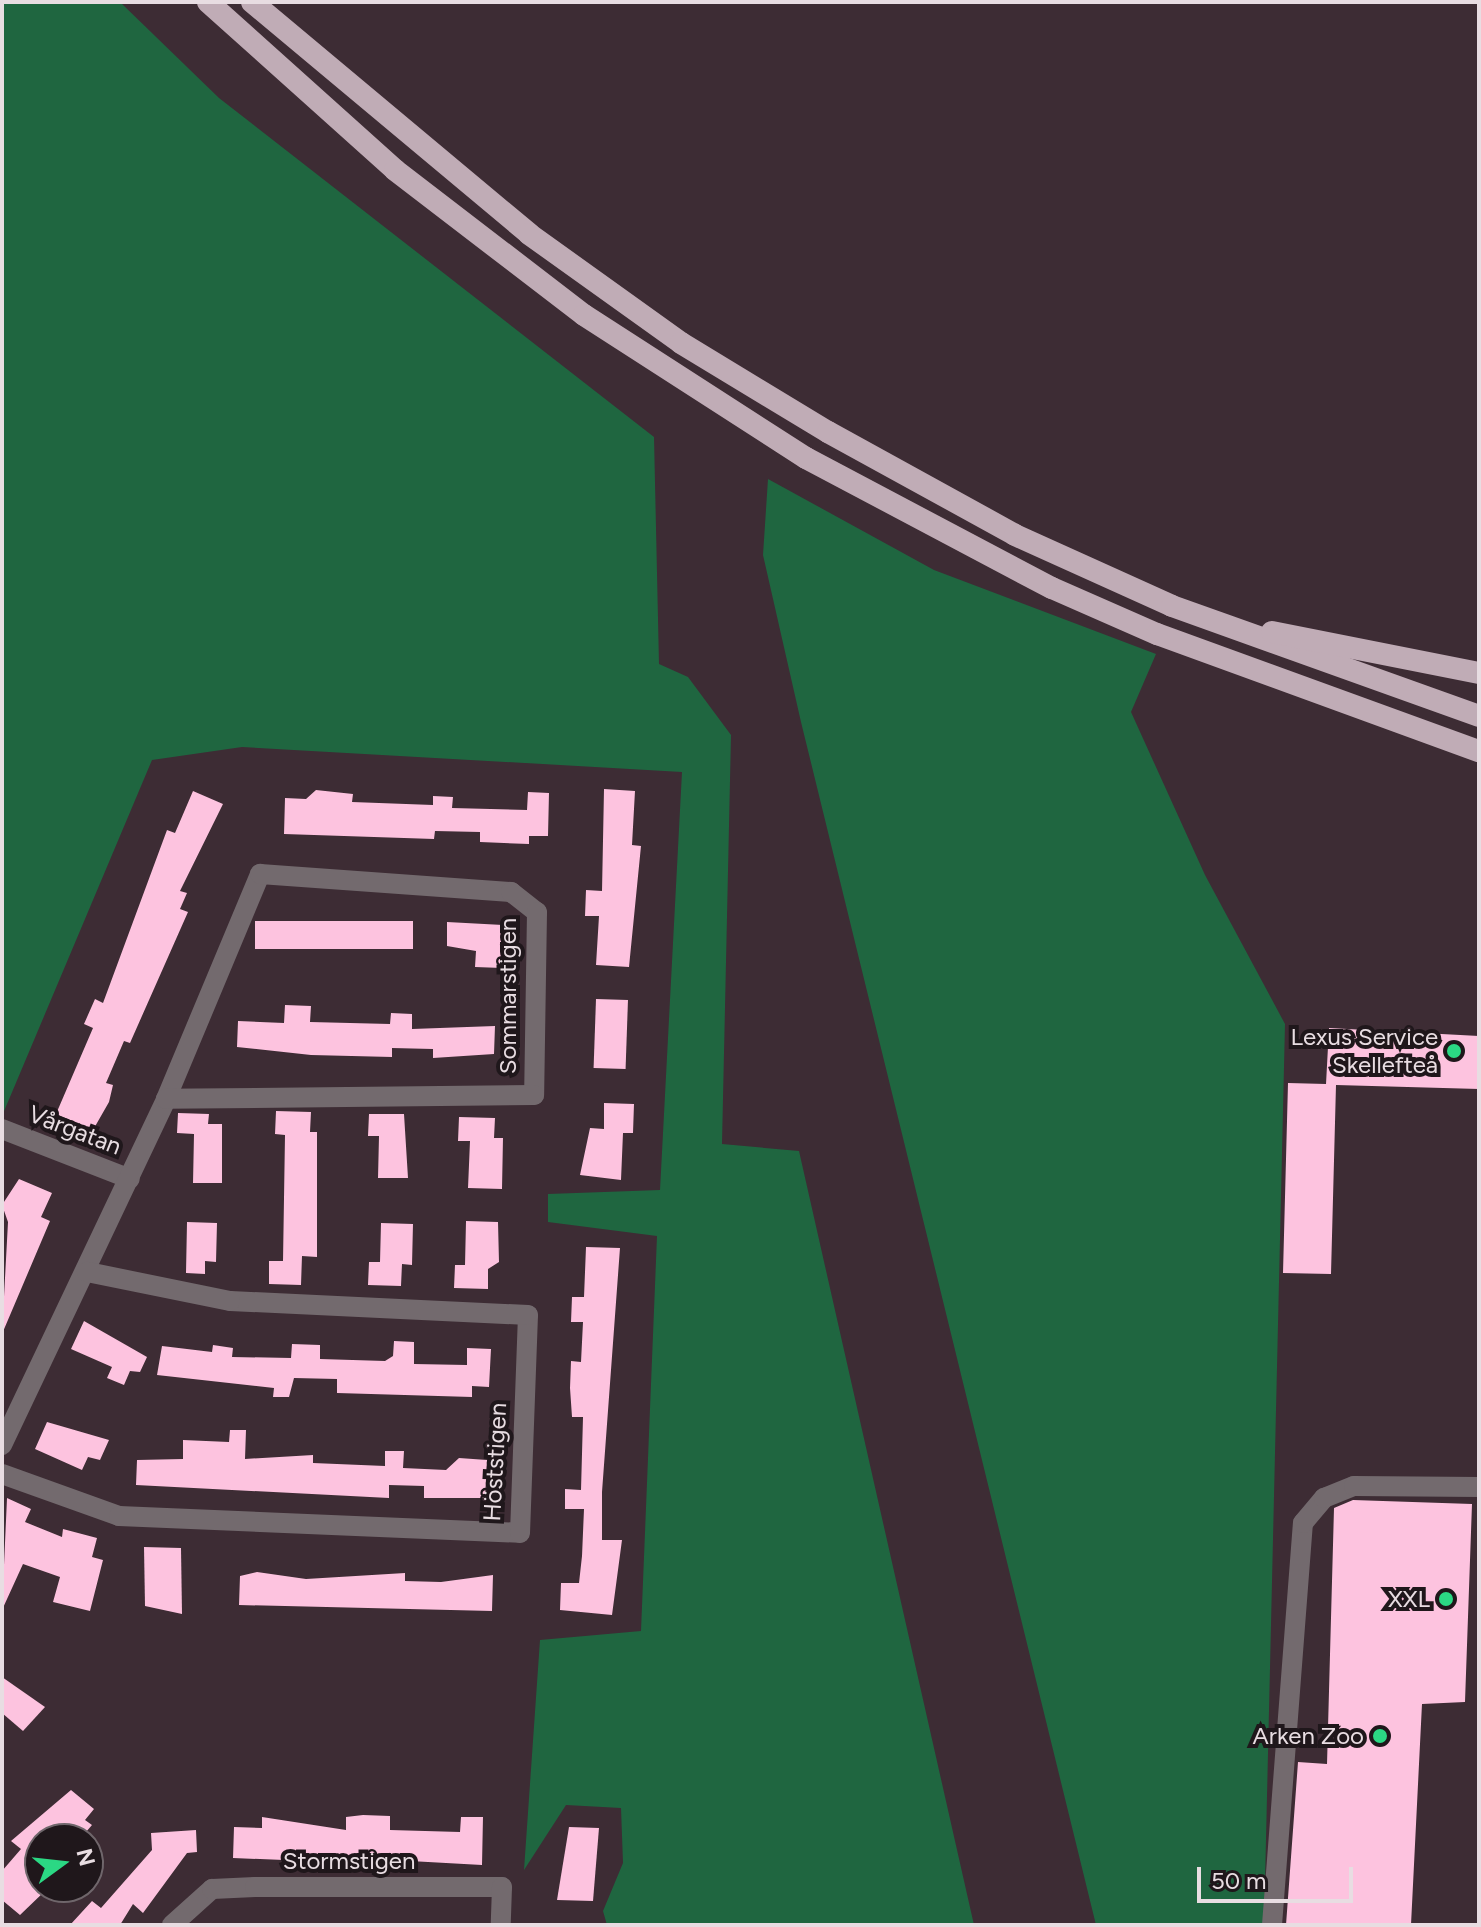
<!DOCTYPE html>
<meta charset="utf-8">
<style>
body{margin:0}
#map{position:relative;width:1481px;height:1927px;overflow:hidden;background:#3d2c34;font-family:Figtree,sans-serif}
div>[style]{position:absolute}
.green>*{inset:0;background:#1f6640}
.building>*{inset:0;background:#fdc3df;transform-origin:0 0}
.minor>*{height:20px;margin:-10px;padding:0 10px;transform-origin:10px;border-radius:10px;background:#736a6e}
.trunk>*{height:22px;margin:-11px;padding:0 11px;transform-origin:11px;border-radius:11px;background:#c0acb6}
.dots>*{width:22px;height:22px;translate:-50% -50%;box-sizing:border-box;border:4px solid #1f171b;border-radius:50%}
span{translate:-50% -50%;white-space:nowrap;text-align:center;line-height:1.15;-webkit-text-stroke:8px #1f171b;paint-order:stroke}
.street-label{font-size:24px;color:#e8dde2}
.poi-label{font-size:24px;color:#e8dde2}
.right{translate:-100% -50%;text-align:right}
.frame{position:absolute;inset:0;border:4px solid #e8dde2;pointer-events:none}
.north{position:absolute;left:24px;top:1823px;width:80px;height:80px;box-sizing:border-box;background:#1f171b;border:2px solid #6f666b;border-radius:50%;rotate:75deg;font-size:22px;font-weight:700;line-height:32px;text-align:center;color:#e8dde2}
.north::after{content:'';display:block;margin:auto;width:28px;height:36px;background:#2bd884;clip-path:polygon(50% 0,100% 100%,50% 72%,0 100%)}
.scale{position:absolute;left:1197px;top:1867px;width:156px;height:36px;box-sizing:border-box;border:4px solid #e8dde2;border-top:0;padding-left:10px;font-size:24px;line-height:28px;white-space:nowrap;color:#e8dde2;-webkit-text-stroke:6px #1f171b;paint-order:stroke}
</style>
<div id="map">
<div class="green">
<i style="clip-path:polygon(2px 2px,120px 2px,219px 98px,654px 437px,659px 664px,688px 677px,731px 735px,722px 1144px,799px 1151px,974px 1925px,607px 1925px,603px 1911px,623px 1863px,621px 1808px,566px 1805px,524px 1870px,540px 1640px,641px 1631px,657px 1236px,548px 1222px,548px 1194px,660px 1190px,682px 772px,242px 747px,152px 760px,2px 1116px)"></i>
<i style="clip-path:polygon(768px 479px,934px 570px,1156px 654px,1131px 712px,1205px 875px,1285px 1024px,1264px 1925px,1096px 1925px,801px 722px,763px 555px)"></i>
</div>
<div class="building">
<i style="clip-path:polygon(604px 789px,635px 791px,632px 845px,641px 846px,629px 967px,596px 965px,599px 916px,585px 916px,586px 890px,602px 891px)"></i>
<i style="clip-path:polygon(316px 790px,353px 794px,352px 802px,433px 805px,433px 796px,453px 797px,452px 808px,527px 810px,528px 792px,549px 793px,548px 836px,529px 836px,529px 844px,480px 842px,480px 832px,435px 831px,434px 839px,284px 834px,285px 798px,306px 799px)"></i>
<i style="clip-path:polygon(193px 791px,223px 804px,180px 891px,187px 893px,180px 909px,188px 912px,130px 1043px,124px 1041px,106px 1083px,113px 1085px,109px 1102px,93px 1130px,56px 1114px,93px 1028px,84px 1024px,95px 999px,103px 1003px,167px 830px,175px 833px)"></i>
<i style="left:255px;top:921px;width:158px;height:28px"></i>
<i style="clip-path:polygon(447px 922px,503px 925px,502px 968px,475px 967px,476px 951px,447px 946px)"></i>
<i style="left:596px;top:999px;width:32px;height:69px;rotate:2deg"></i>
<i style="clip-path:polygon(285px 1005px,311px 1006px,310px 1022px,390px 1024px,391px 1013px,412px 1014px,412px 1029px,495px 1026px,494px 1054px,433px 1058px,433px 1049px,392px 1048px,392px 1057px,311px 1055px,237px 1047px,238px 1021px,284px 1023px)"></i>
<i style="clip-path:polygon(1329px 1028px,1479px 1036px,1479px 1089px,1336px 1085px,1331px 1274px,1283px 1273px,1288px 1083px,1326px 1084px)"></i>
<i style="clip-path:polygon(604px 1103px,634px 1104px,633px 1133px,623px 1133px,621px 1180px,580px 1175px,590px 1128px,604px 1129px)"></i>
<i style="clip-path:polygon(276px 1111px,311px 1112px,310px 1132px,317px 1132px,317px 1257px,302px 1256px,301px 1285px,269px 1284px,269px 1261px,283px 1261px,285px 1135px,275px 1134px)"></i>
<i style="clip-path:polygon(178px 1113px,209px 1114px,208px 1124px,222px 1124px,222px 1183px,193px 1183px,194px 1134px,177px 1133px)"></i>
<i style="clip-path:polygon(369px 1114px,404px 1114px,408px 1178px,378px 1178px,379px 1136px,368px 1136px)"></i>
<i style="clip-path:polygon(459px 1117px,495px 1118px,494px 1138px,503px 1138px,502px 1189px,468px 1188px,470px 1141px,458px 1141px)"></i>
<i style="clip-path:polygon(19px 1179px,52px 1193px,41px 1217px,50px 1221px,2px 1334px,8px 1222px,2px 1205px)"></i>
<i style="clip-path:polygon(466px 1221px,498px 1222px,499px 1262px,488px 1269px,488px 1289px,454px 1288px,455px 1265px,465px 1265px)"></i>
<i style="clip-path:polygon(187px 1222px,217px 1223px,216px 1262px,205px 1261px,205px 1274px,186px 1273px)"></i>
<i style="clip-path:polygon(381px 1223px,413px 1224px,412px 1265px,402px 1264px,401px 1286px,368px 1285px,369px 1262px,380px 1262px)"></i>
<i style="clip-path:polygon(586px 1247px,620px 1248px,602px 1492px,602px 1540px,622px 1540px,612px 1615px,560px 1610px,561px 1583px,579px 1583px,582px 1556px,584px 1509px,565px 1509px,565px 1489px,581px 1490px,583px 1417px,572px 1417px,570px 1388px,571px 1361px,581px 1362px,583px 1322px,571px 1322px,572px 1297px,584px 1297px)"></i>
<i style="clip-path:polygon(84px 1321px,147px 1357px,140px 1372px,130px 1371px,124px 1385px,107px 1378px,112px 1367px,71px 1349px)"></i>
<i style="clip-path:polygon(394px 1341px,414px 1342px,414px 1364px,467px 1365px,467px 1348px,491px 1349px,489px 1387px,472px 1386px,472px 1397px,337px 1393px,337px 1379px,294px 1378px,289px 1397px,273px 1397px,274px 1388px,157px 1375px,162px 1346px,212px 1352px,213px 1345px,233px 1348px,232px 1357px,291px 1358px,292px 1344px,320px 1345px,320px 1359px,385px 1361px,393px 1356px)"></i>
<i style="clip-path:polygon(47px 1422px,109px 1440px,100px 1460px,88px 1457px,82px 1470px,35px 1449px)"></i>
<i style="clip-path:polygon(230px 1430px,246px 1430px,245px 1459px,313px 1455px,313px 1463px,385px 1466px,385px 1451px,404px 1451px,403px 1468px,446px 1470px,459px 1458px,487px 1460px,485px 1498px,424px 1498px,424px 1486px,389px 1485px,389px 1498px,136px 1485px,137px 1460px,183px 1459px,183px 1440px,229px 1442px)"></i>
<i style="clip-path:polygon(7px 1498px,31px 1509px,25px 1522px,62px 1537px,63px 1529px,97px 1538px,92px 1557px,103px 1560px,90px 1611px,53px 1602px,60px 1577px,23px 1564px,2px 1610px)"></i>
<i style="clip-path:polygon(1353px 1500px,1472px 1504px,1465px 1702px,1422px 1704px,1411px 1925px,1286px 1925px,1298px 1762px,1327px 1764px,1334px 1508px)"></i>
<i style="clip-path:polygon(144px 1547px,181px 1548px,182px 1614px,145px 1606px)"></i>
<i style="clip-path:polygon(257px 1572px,306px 1579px,405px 1573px,405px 1581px,441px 1582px,493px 1575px,492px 1611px,239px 1605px,240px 1576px)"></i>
<i style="clip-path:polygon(2px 1677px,45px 1707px,23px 1731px,2px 1713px)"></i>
<i style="clip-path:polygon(71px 1790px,94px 1809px,85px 1820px,92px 1825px,80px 1839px,40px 1839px,40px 1887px,46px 1890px,20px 1915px,2px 1900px,2px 1871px,21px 1849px,11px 1841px)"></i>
<i style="clip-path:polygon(363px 1815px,390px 1816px,390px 1830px,460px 1832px,461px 1817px,483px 1817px,482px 1865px,284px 1854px,284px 1860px,233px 1858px,234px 1827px,262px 1828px,262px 1817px,346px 1830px,346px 1817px)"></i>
<i style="clip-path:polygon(569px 1827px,599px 1828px,593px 1901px,557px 1900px)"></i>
<i style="clip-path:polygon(196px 1830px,197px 1852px,187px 1853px,143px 1913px,133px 1904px,120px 1925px,70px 1925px,92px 1901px,101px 1908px,152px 1850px,151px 1833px)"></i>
</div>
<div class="minor">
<i style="left:2px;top:1129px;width:137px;rotate:21.3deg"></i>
<i style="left:2px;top:1445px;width:383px;rotate:-64.6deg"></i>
<i style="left:166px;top:1099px;width:244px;rotate:-67.3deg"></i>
<i style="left:260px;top:874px;width:252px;rotate:4.1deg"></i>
<i style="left:511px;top:892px;width:33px;rotate:38deg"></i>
<i style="left:537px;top:912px;width:183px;rotate:90.9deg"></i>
<i style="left:534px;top:1095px;width:368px;rotate:179.4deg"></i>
<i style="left:2px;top:1474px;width:124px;rotate:19.7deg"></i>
<i style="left:119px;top:1516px;width:401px;rotate:2.4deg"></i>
<i style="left:520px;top:1533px;width:218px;rotate:-87.9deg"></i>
<i style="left:528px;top:1315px;width:298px;rotate:-177.3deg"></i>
<i style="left:230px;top:1301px;width:146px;rotate:-168.5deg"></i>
<i style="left:172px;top:1925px;width:54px;rotate:-42deg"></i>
<i style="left:212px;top:1889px;width:43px;rotate:-2.7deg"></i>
<i style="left:255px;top:1887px;width:247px"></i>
<i style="left:502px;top:1887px;width:38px;rotate:92deg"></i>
<i style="left:1272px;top:1925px;width:403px;rotate:-85.6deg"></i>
<i style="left:1303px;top:1523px;width:33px;rotate:-50deg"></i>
<i style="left:1324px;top:1498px;width:32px;rotate:-22deg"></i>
<i style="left:1354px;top:1486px;width:125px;rotate:0.5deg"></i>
</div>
<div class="trunk">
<i style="left:208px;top:2px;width:251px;rotate:41.9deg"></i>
<i style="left:395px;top:170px;width:238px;rotate:37.5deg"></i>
<i style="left:584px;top:315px;width:264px;rotate:32.8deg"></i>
<i style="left:806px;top:458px;width:278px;rotate:27.9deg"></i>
<i style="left:1052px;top:588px;width:115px;rotate:23.7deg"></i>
<i style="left:1157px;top:634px;width:343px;rotate:20deg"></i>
<i style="left:252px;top:2px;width:361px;rotate:39.9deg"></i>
<i style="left:529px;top:234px;width:187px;rotate:35.6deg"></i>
<i style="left:681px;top:343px;width:172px;rotate:31.2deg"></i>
<i style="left:828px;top:432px;width:213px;rotate:28.8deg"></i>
<i style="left:1015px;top:535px;width:172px;rotate:24.3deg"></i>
<i style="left:1172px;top:606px;width:326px;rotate:19.7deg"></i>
<i style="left:1272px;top:632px;width:211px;rotate:11.2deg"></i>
</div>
<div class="dots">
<i style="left:1454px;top:1051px;background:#2bd884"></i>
<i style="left:1446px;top:1599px;background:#2bd884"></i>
<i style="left:1380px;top:1736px;background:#2bd884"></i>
</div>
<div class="street-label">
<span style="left:508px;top:996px;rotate:-90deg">Sommarstigen</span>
<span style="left:75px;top:1130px;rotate:21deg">Vårgatan</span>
<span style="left:495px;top:1462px;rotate:-87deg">Höststigen</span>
<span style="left:349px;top:1861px">Stormstigen</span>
</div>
<div class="poi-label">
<span class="right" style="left:1438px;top:1051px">Lexus Service<br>Skellefteå</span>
<span class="right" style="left:1430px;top:1599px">XXL</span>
<span class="right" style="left:1364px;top:1736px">Arken Zoo</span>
</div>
<div class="frame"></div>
<div class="north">N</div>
<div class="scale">50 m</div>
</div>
